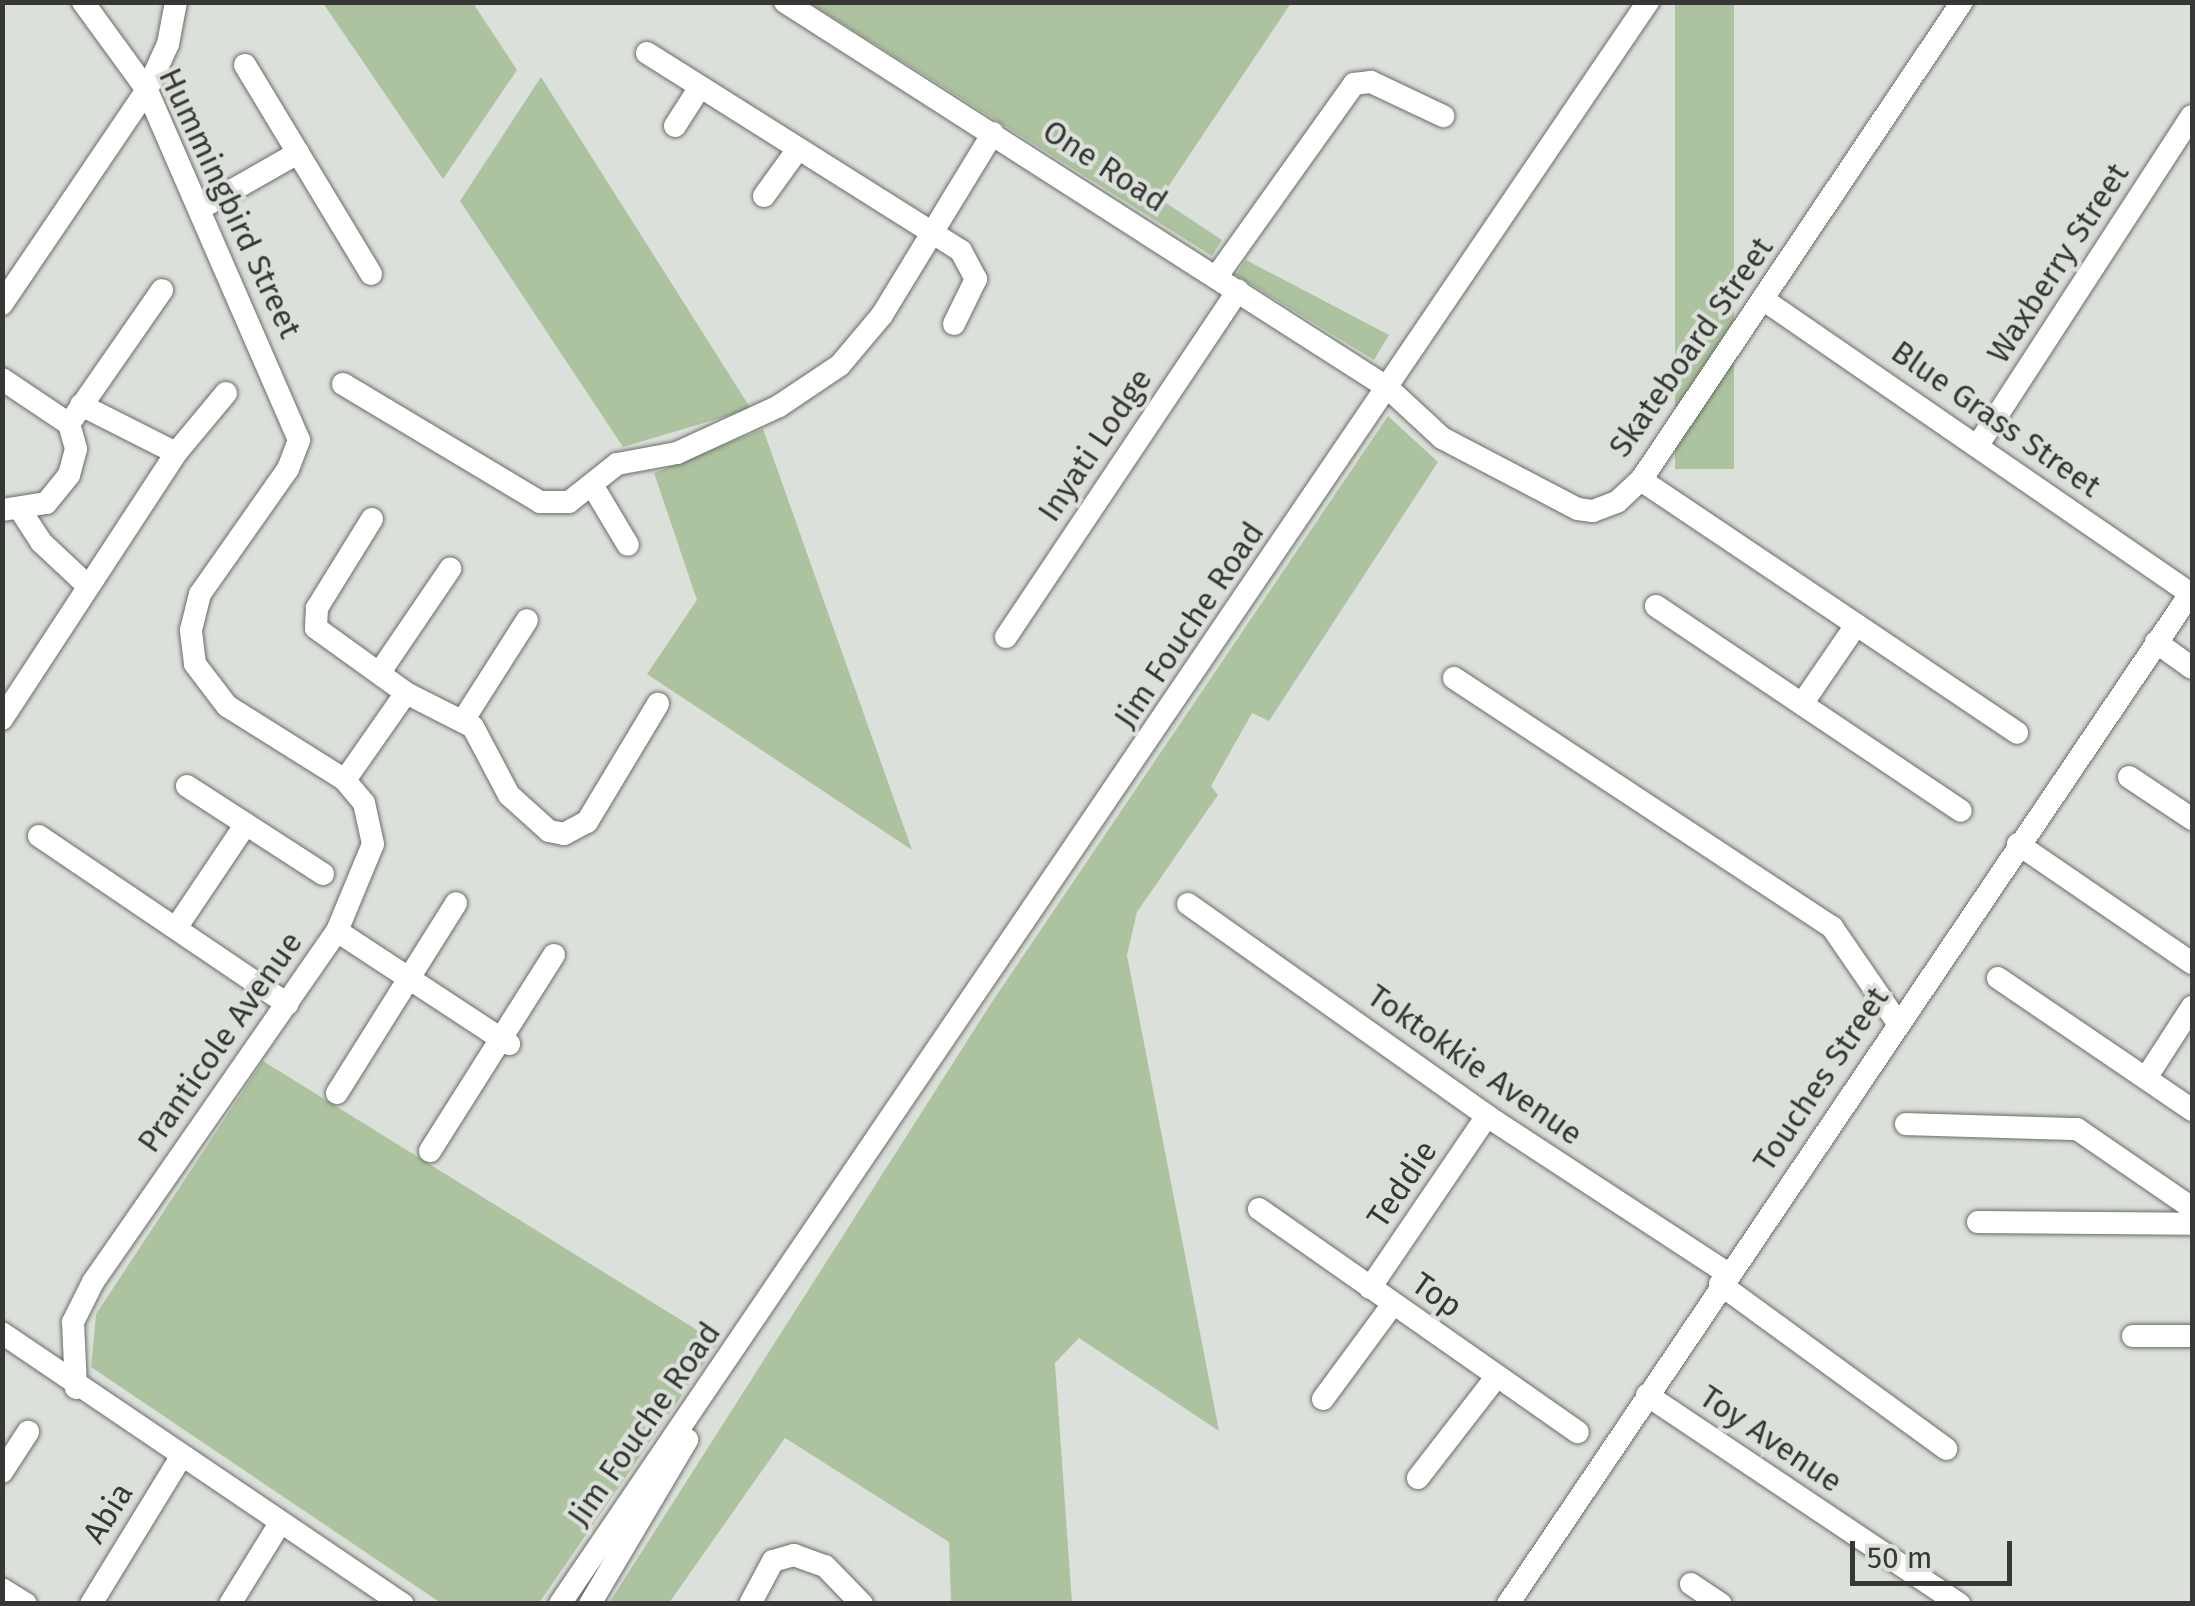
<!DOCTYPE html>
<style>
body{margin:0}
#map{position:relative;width:2195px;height:1606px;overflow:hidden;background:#dce0da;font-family:"Fira Sans",sans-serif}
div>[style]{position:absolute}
.green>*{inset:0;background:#adc39f;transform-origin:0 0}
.roads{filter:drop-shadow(0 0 2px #696c67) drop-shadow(0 0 2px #696c67)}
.minor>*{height:22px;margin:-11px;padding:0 11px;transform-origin:11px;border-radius:11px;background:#fff}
span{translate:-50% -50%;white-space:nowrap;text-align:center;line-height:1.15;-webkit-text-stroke:8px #dce0da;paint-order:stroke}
.street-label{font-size:32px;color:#373836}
.frame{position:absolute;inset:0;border:5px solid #373836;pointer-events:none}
.scale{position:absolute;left:1850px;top:1541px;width:162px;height:45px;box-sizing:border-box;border:5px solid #373836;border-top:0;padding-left:12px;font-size:30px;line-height:35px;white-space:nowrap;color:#373836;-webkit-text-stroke:8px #dce0da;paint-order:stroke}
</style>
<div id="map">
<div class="green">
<i style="clip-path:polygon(323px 3px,473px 3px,517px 70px,443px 179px)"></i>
<i style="clip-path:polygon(810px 3px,1291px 3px,1160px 199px,1222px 240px,1212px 256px)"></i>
<i style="left:1675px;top:3px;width:59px;height:466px"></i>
<i style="clip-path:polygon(541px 77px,751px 409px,623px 447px,460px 201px)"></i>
<i style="clip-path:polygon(1246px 260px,1389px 335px,1374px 360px,1236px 275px)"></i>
<i style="clip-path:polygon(1388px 416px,1438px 462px,1269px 721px,1252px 713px,1211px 786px,1218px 795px,1137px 912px,1127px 955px,1219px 1431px,1079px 1338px,1055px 1363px,1072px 1603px,951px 1603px,949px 1542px,785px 1438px,669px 1603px,609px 1603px,990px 1005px)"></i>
<i style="clip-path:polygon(763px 429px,912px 850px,647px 674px,697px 600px,654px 473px)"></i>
<i style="clip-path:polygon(263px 1061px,718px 1343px,539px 1603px,441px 1603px,91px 1367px,96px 1314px)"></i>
</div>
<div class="roads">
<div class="minor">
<i style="left:785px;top:2px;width:716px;rotate:32.62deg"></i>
<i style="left:1388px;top:388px;width:74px;rotate:42.8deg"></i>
<i style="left:1442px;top:438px;width:153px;rotate:27.6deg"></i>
<i style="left:1578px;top:509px;width:15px;rotate:8deg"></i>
<i style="left:1593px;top:511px;width:26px;rotate:-21deg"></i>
<i style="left:1617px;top:502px;width:33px;rotate:-43deg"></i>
<i style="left:1641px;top:480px;width:576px;rotate:-56.12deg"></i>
<i style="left:647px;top:53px;width:371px;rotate:32.2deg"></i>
<i style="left:961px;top:251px;width:32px;rotate:62deg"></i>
<i style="left:976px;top:279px;width:50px;rotate:116.1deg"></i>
<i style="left:245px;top:65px;width:244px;rotate:58.9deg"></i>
<i style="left:675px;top:126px;width:46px;rotate:-57.3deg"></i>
<i style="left:764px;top:196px;width:58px;rotate:-54.1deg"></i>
<i style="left:201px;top:208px;width:112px;rotate:-29.6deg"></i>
<i style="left:1217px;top:276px;width:236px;rotate:-54.5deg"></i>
<i style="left:1354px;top:84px;width:17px;rotate:-7deg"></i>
<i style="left:1371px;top:82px;width:80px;rotate:25.3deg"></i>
<i style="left:1764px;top:300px;width:518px;rotate:34.55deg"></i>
<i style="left:2px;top:304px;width:258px;rotate:-55.9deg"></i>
<i style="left:147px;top:90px;width:51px;rotate:-65.5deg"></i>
<i style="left:168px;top:44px;width:43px;rotate:-79.2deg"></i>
<i style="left:2px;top:379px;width:81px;rotate:33.9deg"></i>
<i style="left:69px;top:424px;width:26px;rotate:74deg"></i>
<i style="left:76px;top:449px;width:27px;rotate:105deg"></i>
<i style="left:69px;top:475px;width:36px;rotate:129deg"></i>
<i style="left:46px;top:503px;width:45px;rotate:171deg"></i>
<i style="left:343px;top:384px;width:230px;rotate:30.9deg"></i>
<i style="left:540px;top:502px;width:29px"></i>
<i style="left:569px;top:502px;width:61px;rotate:-38.4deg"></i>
<i style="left:617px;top:464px;width:61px;rotate:-10.4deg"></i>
<i style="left:677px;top:453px;width:112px;rotate:-24.7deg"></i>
<i style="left:779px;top:406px;width:73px;rotate:-33.9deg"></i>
<i style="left:840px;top:365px;width:65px;rotate:-50deg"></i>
<i style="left:882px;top:315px;width:213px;rotate:-58.6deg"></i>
<i style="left:81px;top:405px;width:106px;rotate:26.8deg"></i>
<i style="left:69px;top:424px;width:163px;rotate:-55.2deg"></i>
<i style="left:1978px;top:445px;width:392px;rotate:-57deg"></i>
<i style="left:1641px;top:480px;width:453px;rotate:33.9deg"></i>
<i style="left:594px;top:488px;width:66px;rotate:59.2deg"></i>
<i style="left:21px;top:511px;width:37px;rotate:57deg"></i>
<i style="left:41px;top:542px;width:64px;rotate:43.1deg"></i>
<i style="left:372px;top:519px;width:105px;rotate:121.7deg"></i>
<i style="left:317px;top:608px;width:20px;rotate:93deg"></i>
<i style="left:316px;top:628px;width:111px;rotate:35.8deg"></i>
<i style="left:406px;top:693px;width:75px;rotate:26.9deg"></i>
<i style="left:473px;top:727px;width:77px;rotate:62.1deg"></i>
<i style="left:509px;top:795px;width:54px;rotate:42deg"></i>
<i style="left:549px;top:831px;width:15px;rotate:11deg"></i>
<i style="left:564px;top:834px;width:26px;rotate:-28deg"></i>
<i style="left:587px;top:822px;width:138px;rotate:-59deg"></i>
<i style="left:1656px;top:606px;width:367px;rotate:33.9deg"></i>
<i style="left:1006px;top:637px;width:417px;rotate:-56.2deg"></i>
<i style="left:2156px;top:642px;width:44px;rotate:35.8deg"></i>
<i style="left:380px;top:672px;width:125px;rotate:-55.8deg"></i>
<i style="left:1454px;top:678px;width:453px;rotate:33.4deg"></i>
<i style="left:1832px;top:927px;width:116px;rotate:55.5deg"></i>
<i style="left:1802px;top:704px;width:96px;rotate:-55.6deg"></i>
<i style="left:2px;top:719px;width:318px;rotate:-56.8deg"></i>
<i style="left:176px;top:453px;width:78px;rotate:-50.2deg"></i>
<i style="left:464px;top:719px;width:117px;rotate:-57.5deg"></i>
<i style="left:2129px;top:777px;width:76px;rotate:33.7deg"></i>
<i style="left:345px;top:780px;width:106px;rotate:-55deg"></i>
<i style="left:187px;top:786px;width:162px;rotate:32.9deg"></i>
<i style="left:39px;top:836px;width:300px;rotate:34.1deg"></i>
<i style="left:2018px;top:844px;width:211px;rotate:34.4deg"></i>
<i style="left:1188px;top:904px;width:367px;rotate:35.3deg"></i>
<i style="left:1487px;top:1116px;width:288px;rotate:33.2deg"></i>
<i style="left:176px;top:928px;width:125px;rotate:-56.1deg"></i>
<i style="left:337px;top:931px;width:206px;rotate:33.3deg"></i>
<i style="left:1998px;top:978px;width:235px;rotate:34.2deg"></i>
<i style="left:2146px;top:1078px;width:85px;rotate:-57.1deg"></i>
<i style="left:337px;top:1093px;width:224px;rotate:-57.9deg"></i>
<i style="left:1906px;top:1124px;width:171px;rotate:1.7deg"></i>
<i style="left:2077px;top:1129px;width:140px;rotate:34.5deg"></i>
<i style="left:430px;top:1151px;width:232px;rotate:-57.7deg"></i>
<i style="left:1259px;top:1209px;width:389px;rotate:35deg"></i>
<i style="left:1978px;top:1222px;width:214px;rotate:0.5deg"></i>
<i style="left:1720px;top:1284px;width:280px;rotate:36.1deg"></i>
<i style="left:1370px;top:1288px;width:208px;rotate:-55.8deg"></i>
<i style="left:2px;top:1333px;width:484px;rotate:34.1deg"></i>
<i style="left:2133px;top:1336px;width:59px"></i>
<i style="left:76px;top:1388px;width:66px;rotate:-92.6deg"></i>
<i style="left:73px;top:1322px;width:45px;rotate:-63.4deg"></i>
<i style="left:93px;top:1282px;width:427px;rotate:-55.2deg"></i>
<i style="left:337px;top:931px;width:94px;rotate:-67.5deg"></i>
<i style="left:373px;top:844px;width:42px;rotate:-102.4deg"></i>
<i style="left:364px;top:803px;width:30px;rotate:-130deg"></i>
<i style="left:345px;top:780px;width:139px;rotate:-147.9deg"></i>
<i style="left:227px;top:706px;width:53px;rotate:-127.3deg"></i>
<i style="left:195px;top:664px;width:34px;rotate:-97deg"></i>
<i style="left:191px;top:630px;width:37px;rotate:-76deg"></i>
<i style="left:200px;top:594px;width:153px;rotate:-54.9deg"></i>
<i style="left:288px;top:469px;width:31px;rotate:-69deg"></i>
<i style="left:299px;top:440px;width:382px;rotate:-113.5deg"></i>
<i style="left:147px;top:90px;width:109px;rotate:-126deg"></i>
<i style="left:1647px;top:1395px;width:376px;rotate:33.8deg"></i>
<i style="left:1323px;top:1399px;width:118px;rotate:-53.6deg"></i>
<i style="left:2px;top:1472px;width:48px;rotate:-57deg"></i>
<i style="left:1418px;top:1478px;width:129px;rotate:-52.2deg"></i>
<i style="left:1691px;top:1584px;width:36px;rotate:34deg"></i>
<i style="left:2px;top:1589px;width:28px;rotate:32deg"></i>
<i style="left:91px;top:1604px;width:172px;rotate:-58.5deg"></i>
<i style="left:230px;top:1604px;width:95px;rotate:-58.3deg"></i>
<i style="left:560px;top:1604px;width:1937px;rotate:-55.82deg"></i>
<i style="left:590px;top:1604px;width:191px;rotate:-59.4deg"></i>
<i style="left:750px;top:1604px;width:49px;rotate:-61.9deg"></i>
<i style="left:773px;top:1561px;width:22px;rotate:-16deg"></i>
<i style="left:794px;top:1555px;width:33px;rotate:20deg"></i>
<i style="left:825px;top:1566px;width:53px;rotate:45.8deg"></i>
<i style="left:1508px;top:1604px;width:1222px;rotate:-55.97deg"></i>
</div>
</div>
<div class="street-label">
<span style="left:1105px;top:166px;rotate:33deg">One Road</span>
<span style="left:230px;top:203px;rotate:65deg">Hummingbird Street</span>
<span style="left:2058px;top:263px;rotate:-57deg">Waxberry Street</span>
<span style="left:1691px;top:347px;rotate:-55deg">Skateboard Street</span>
<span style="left:1996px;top:419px;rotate:35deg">Blue Grass Street</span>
<span style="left:1095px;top:445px;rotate:-56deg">Inyati Lodge</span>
<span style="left:1189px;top:625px;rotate:-56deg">Jim Fouche Road</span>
<span style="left:220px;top:1042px;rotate:-55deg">Pranticole Avenue</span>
<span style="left:1475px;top:1065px;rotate:35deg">Toktokkie Avenue</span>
<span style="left:1821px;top:1079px;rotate:-56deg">Touches Street</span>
<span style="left:1402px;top:1184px;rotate:-56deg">Teddie</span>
<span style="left:1437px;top:1295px;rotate:35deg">Top</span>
<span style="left:644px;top:1424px;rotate:-55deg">Jim Fouche Road</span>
<span style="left:1771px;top:1439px;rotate:34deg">Toy Avenue</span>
<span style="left:108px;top:1513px;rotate:-58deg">Abia</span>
</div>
<div class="frame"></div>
<div class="scale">50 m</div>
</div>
